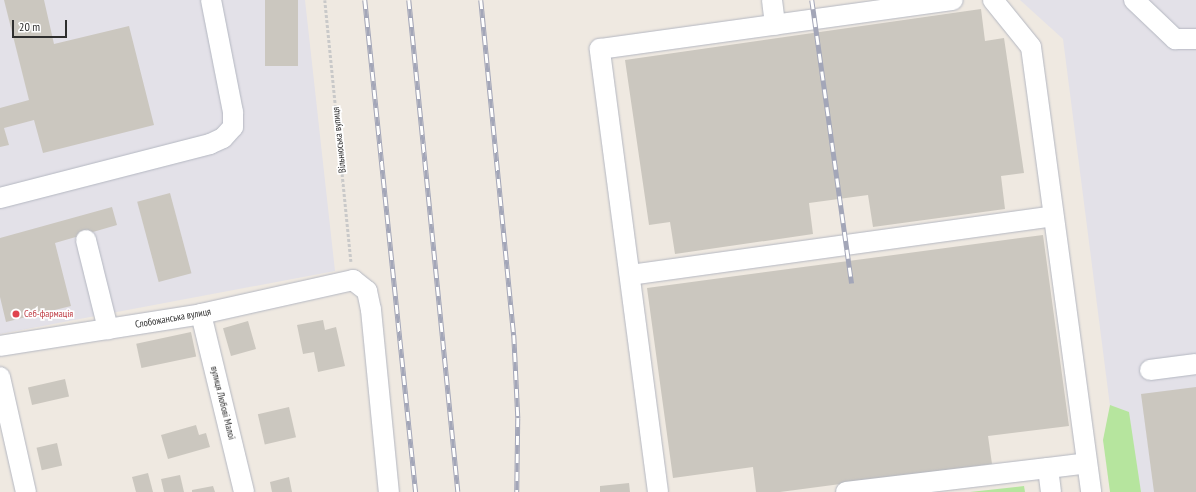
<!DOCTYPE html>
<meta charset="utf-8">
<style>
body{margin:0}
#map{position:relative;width:1196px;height:492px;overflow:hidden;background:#efe9e1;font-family:"PT Sans Narrow",sans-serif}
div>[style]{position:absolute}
.industrial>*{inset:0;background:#e3e1e8}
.green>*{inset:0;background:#b6e59e}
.building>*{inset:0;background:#cbc7bf;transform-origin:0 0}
.path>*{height:2.5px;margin-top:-1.25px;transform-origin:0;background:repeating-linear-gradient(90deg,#c9c9c9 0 3px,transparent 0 5px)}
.roads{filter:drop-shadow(0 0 1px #b4b7c1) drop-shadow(0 0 1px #b4b7c1)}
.minor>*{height:20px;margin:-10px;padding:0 10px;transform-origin:10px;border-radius:10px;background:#fff}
.rail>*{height:4.5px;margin-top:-2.25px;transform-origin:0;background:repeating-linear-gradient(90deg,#fff 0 9px,#a3a6b8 0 18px);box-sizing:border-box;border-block:1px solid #a3a6b8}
.dots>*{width:11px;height:11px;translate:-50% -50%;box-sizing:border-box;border:2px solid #fff;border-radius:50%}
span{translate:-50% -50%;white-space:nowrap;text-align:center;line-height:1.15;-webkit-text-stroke:3.5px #fff;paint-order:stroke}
.street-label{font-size:10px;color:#2e2e2e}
.health-label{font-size:10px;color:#be3a42}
.left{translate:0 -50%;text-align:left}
.scale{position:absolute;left:12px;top:20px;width:55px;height:18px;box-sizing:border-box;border:2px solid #2e2e2e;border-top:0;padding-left:5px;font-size:12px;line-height:14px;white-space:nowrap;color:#2e2e2e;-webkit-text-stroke:3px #fff;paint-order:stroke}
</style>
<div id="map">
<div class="industrial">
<i style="clip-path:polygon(0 0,305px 0,335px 271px,0 334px)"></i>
<i style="clip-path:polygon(1020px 0,1196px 0,1196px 492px,1121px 492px,1063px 39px)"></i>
</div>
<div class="green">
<i style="clip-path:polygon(1110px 405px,1129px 412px,1141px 492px,1110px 492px,1103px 440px)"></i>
<i style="clip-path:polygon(1024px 486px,1025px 492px,970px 492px)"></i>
</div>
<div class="building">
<i style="clip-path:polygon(4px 0,44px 0,54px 44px,129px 26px,154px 125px,43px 153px,34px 120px,4px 128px,9px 145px,0 147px,0 108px,29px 100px)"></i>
<i style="left:265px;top:0;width:33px;height:66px"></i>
<i style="clip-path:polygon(981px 9px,985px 41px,1004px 38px,1024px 173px,1001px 176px,1005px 209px,873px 227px,868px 195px,809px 203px,813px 234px,675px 254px,670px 222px,649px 225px,625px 60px)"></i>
<i style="left:170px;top:193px;width:83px;height:34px;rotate:75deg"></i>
<i style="clip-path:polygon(112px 207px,117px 225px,55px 243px,71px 306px,6px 322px,0 297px,0 238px)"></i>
<i style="clip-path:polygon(1043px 235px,1069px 426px,988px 436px,992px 464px,780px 492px,756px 492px,753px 467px,673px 478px,647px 288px)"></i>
<i style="clip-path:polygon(323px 320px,325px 330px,336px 327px,345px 366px,318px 372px,314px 352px,303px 354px,297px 325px)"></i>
<i style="left:248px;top:321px;width:29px;height:26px;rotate:74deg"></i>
<i style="left:191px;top:332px;width:25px;height:56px;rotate:78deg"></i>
<i style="left:65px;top:379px;width:18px;height:38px;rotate:77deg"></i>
<i style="clip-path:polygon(1196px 387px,1196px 492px,1154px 492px,1141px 394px)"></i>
<i style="left:289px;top:407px;width:31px;height:32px;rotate:77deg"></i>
<i style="clip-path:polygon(196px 425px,199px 435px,206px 433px,210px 447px,168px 459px,161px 435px)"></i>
<i style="left:57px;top:443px;width:23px;height:21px;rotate:77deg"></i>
<i style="clip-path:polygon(148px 473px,153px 492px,136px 492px,132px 477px)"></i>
<i style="clip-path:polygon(180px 475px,184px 492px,164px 492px,161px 479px)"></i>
<i style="clip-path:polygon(289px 477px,292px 492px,272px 492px,270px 482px)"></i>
<i style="clip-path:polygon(629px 483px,630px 492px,600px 492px,600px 486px)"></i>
<i style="clip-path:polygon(213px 486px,215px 492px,192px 492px,192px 490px)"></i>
</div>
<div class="path">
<i style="left:325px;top:0;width:263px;rotate:84.3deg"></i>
</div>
<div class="roads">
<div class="minor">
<i style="left:772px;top:0;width:25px;rotate:83deg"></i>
<i style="left:993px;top:0;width:60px;rotate:51deg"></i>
<i style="left:1031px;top:47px;width:449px;rotate:82.3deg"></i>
<i style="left:1134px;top:0;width:57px;rotate:43.6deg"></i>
<i style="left:1175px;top:39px;width:21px"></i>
<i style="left:0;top:198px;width:217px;rotate:-14.4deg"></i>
<i style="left:210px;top:144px;width:14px;rotate:-25deg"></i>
<i style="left:223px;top:138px;width:15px;rotate:-48deg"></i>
<i style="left:233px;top:127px;width:15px;rotate:-90deg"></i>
<i style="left:233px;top:112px;width:114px;rotate:-101.1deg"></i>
<i style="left:86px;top:240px;width:92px;rotate:76.1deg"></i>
<i style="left:630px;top:275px;width:427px;rotate:-7.9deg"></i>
<i style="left:201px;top:314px;width:183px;rotate:76.4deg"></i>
<i style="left:0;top:346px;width:204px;rotate:-9deg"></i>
<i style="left:201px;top:314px;width:156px;rotate:-12.6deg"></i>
<i style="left:353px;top:280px;width:18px;rotate:38deg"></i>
<i style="left:367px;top:291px;width:19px;rotate:78deg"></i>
<i style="left:371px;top:310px;width:183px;rotate:84.4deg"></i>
<i style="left:1150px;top:370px;width:46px;rotate:-7.4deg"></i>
<i style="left:0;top:377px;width:118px;rotate:77.3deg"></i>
<i style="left:1048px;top:468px;width:39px;rotate:-7deg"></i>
<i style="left:658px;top:492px;width:447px;rotate:-97.5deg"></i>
<i style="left:600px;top:49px;width:356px;rotate:-7.9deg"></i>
<i style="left:846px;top:492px;width:203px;rotate:-6.8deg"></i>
<i style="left:1048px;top:468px;width:24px;rotate:83deg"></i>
</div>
</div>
<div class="rail">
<i style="left:365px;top:0;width:495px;rotate:84.1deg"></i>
<i style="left:409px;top:0;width:494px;rotate:84.3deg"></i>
<i style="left:481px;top:0;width:337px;rotate:84.4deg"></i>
<i style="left:514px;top:335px;width:83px;rotate:87.2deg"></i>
<i style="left:518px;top:418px;width:74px;rotate:90.8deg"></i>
<i style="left:812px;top:0;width:286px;rotate:82deg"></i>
</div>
<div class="dots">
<i style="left:16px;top:314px;background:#e0444e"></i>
</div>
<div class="street-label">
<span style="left:339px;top:140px;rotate:-96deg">Вільнюська вулиця</span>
<span style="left:173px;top:318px;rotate:-10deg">Слобожанська вулиця</span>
<span style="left:223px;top:403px;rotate:76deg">вулиця Любові Малої</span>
</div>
<div class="health-label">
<span class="left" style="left:24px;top:314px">Себ-фармація</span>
</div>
<div class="scale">20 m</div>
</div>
